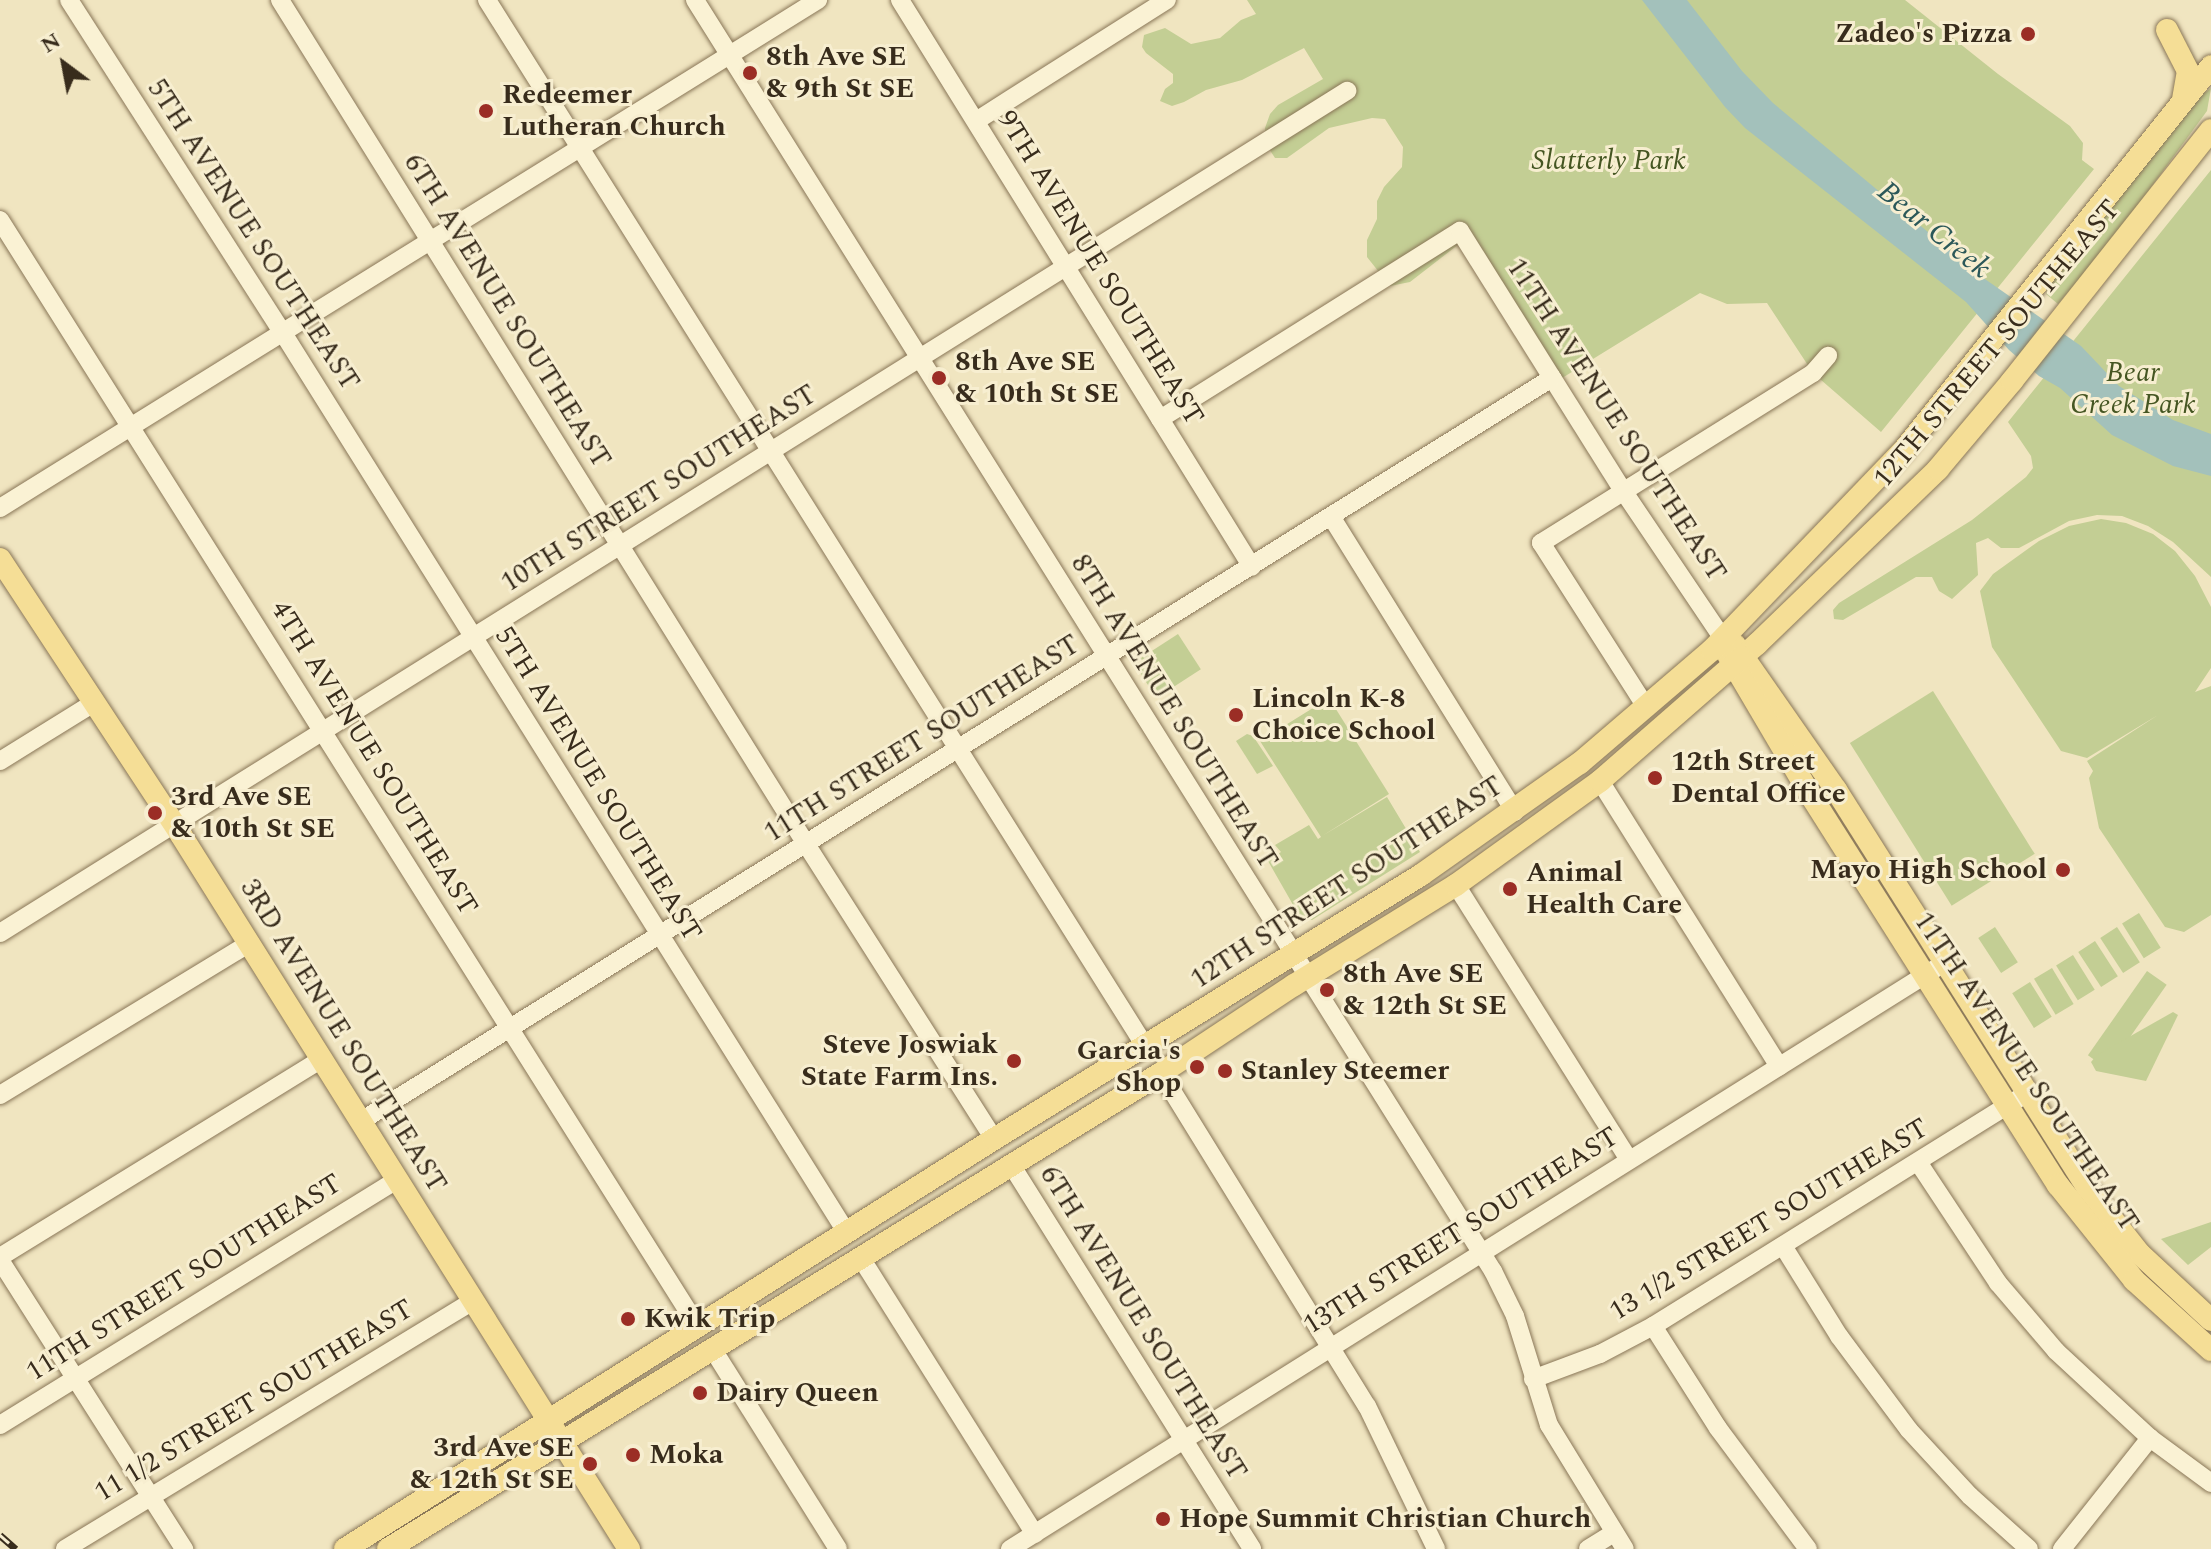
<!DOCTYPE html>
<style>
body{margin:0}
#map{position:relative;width:2211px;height:1549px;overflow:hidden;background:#f0e5c0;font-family:Spectral,serif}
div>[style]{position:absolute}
.green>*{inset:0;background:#c3ce94;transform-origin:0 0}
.water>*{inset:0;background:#a3c1bb}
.roads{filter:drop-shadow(0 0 2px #897657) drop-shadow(0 0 2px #897657)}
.minor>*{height:18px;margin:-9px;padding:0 9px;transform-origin:9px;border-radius:9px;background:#faf2d4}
.major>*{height:22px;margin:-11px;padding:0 11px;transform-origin:11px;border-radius:11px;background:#f5de96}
.rail>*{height:7px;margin-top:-3.5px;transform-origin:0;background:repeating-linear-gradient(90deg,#f7eed0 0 12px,#382c1c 0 24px);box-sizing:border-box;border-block:2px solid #382c1c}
.dots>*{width:22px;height:22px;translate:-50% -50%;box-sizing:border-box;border:4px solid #f7eed0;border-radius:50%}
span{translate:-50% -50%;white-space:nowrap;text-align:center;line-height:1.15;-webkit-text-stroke:6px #f7eed0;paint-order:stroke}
.poi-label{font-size:28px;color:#382c1c;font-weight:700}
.right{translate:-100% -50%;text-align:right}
.left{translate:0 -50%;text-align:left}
.park-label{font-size:28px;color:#455622;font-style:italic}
.street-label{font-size:28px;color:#382c1c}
.water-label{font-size:30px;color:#2b5859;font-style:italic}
.north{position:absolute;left:24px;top:24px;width:80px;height:80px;-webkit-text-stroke:6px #f7eed0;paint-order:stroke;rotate:328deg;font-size:22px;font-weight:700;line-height:32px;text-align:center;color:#382c1c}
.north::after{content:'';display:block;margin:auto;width:28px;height:36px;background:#382c1c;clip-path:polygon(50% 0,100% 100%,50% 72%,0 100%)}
</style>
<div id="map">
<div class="green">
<i style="clip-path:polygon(1247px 0,1905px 0,1998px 74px,2070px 126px,2083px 143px,2082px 160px,2094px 169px,1881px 432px,1813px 373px,1767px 303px,1727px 304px,1700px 293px,1554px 383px,1459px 244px,1410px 282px,1390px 286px,1367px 257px,1367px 240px,1377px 219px,1377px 201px,1384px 187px,1402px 167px,1403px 147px,1385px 119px,1372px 118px,1329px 128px,1287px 158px,1275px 158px,1266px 144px,1265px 128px,1270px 114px,1278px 105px,1323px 79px,1304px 48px,1242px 80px,1206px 90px,1184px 102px,1172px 106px,1160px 101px,1165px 89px,1173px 83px,1173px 74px,1146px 53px,1142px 47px,1144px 35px,1165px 28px,1191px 44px,1220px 38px,1241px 20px,1256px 14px)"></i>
<i style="clip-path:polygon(2211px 88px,2207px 111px,2110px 243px,2058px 304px,2046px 294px,2050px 283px,2195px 100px)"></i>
<i style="clip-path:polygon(2211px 170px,2211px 577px,2173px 542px,2148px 526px,2122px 516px,2097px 515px,2069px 521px,2019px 548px,2001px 548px,1988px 538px,1976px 543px,1978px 575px,1952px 599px,1939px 591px,1932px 577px,1916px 577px,1843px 620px,1834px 619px,1833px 610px,1839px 603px,1972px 520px,2026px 477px,2033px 468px,2031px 456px,2008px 422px)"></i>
<i style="clip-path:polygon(2101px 519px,2126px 523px,2153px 534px,2175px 551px,2195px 576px,2211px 607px,2211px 668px,2195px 692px,2211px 686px,2211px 915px,2184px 932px,2165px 927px,2099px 828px,2089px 778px,2093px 771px,2087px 761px,2158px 715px,2087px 758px,2061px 751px,1992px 647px,1980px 591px,1993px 574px,2039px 541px,2069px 526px)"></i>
<i style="left:1178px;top:634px;width:42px;height:53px;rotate:57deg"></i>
<i style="left:1933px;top:691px;width:192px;height:98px;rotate:58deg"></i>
<i style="clip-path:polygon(1329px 698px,1389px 794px,1322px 836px,1387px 797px,1420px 852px,1312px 920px,1292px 915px,1292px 903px,1268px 861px,1281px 852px,1275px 845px,1309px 825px,1318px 839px,1321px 837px,1260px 741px)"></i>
<i style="clip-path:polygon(1247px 734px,1253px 736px,1273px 766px,1257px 774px,1236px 741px)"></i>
<i style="left:2139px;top:913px;width:41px;height:20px;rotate:58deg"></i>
<i style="left:1995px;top:927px;width:42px;height:20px;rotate:57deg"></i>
<i style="left:2117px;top:927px;width:42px;height:20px;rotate:57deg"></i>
<i style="left:2095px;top:941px;width:42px;height:20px;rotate:57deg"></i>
<i style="left:2073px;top:955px;width:41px;height:20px;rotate:58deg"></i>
<i style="left:2052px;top:968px;width:42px;height:21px;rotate:59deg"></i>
<i style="left:2147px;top:971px;width:24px;height:103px;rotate:35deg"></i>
<i style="left:2030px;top:982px;width:41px;height:21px;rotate:58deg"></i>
<i style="clip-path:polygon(2173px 1012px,2178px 1015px,2146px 1081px,2096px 1071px,2091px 1062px,2097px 1055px)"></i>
<i style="clip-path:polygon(2211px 1222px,2211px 1247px,2188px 1265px,2161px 1239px)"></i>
</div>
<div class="water">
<i style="clip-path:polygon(1642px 0,1687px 0,1742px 71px,1773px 103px,1982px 277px,2081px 346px,2119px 386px,2173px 420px,2211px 434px,2211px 476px,2173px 466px,2112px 435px,2060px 388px,2039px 376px,2009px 350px,1966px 302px,1745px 128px,1725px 107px)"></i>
</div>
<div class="roads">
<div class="minor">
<i style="left:69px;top:0;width:396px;rotate:57.3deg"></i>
<i style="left:283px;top:333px;width:1062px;rotate:57.93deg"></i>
<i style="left:280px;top:0;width:994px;rotate:58.07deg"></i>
<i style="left:806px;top:844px;width:350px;rotate:57.5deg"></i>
<i style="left:487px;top:0;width:1236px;rotate:57.83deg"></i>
<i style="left:695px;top:0;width:1501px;rotate:57.88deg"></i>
<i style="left:1493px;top:1271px;width:50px;rotate:63.9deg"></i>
<i style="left:1515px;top:1316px;width:114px;rotate:72.7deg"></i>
<i style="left:1549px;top:1425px;width:145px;rotate:58.5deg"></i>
<i style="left:900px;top:0;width:667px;rotate:58.17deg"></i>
<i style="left:976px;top:121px;width:226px;rotate:-32.4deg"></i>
<i style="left:0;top:220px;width:1309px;rotate:57.77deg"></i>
<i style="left:1160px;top:419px;width:354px;rotate:-32.1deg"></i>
<i style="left:1460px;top:231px;width:308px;rotate:57.9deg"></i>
<i style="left:1624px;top:492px;width:177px;rotate:56deg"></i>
<i style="left:0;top:508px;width:963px;rotate:-31.84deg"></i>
<i style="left:1332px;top:518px;width:346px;rotate:58.1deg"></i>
<i style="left:1646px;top:707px;width:195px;rotate:-122.6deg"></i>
<i style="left:1541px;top:543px;width:321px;rotate:-32deg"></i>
<i style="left:1813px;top:373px;width:23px;rotate:-49deg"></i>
<i style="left:0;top:761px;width:112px;rotate:-31.8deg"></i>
<i style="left:1600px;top:781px;width:337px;rotate:57.9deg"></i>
<i style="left:1456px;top:885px;width:323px;rotate:57.8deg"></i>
<i style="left:0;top:933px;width:1589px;rotate:-32.01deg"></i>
<i style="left:1161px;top:1073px;width:392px;rotate:58.3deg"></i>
<i style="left:1367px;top:1406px;width:159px;rotate:64.2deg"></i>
<i style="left:0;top:1095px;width:293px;rotate:-31.3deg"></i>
<i style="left:361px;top:1121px;width:1404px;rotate:-31.96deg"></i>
<i style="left:1918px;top:1162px;width:145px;rotate:56.5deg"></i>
<i style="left:1998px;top:1283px;width:89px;rotate:49.5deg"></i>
<i style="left:2056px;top:1351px;width:128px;rotate:42.8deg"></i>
<i style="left:2150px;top:1438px;width:76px;rotate:36.4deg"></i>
<i style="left:1012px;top:1166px;width:452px;rotate:57.9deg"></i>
<i style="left:1783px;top:1246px;width:106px;rotate:58.1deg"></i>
<i style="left:1839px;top:1336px;width:117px;rotate:53.3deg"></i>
<i style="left:1909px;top:1430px;width:90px;rotate:47.3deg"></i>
<i style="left:1970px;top:1496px;width:79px;rotate:41.9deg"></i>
<i style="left:0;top:1257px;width:378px;rotate:-31.6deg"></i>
<i style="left:861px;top:1258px;width:326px;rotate:57.8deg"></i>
<i style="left:0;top:1260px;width:343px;rotate:57.5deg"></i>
<i style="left:1653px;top:1326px;width:121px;rotate:57.5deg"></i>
<i style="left:1718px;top:1428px;width:151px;rotate:53.4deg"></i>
<i style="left:712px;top:1348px;width:237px;rotate:57.9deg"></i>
<i style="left:1533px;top:1379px;width:72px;rotate:-20.5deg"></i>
<i style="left:1600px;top:1354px;width:60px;rotate:-27.8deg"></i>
<i style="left:1653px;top:1326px;width:430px;rotate:-31.9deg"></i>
<i style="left:0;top:1425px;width:467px;rotate:-31.7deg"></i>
<i style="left:65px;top:1549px;width:477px;rotate:-31.3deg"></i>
<i style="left:1010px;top:1549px;width:1103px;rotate:-32.1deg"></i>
<i style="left:1588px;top:1549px;width:31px;rotate:-32deg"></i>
<i style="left:2062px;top:1549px;width:142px;rotate:-51.6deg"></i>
</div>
<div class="major">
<i style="left:2167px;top:30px;width:46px;rotate:62.9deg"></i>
<i style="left:2188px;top:71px;width:28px;rotate:100deg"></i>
<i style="left:0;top:559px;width:330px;rotate:56.7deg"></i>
<i style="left:181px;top:835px;width:843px;rotate:57.89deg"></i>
<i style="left:1735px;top:645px;width:177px;rotate:55.1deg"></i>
<i style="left:1836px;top:790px;width:470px;rotate:57.7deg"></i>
<i style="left:2087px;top:1187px;width:85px;rotate:51.7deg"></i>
<i style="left:2140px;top:1254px;width:97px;rotate:42.9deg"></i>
<i style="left:1728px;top:655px;width:164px;rotate:59.5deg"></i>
<i style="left:1811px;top:796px;width:461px;rotate:57.6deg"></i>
<i style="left:2058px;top:1185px;width:122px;rotate:51.3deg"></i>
<i style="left:2134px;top:1280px;width:104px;rotate:42.3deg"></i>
<i style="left:345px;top:1549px;width:768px;rotate:-32.28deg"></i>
<i style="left:994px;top:1139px;width:502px;rotate:-31.73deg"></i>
<i style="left:1421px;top:875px;width:194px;rotate:-35.2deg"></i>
<i style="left:1580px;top:763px;width:174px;rotate:-40.6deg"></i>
<i style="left:1712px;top:650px;width:276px;rotate:-46.2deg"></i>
<i style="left:1903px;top:451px;width:493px;rotate:-51.3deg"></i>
<i style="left:388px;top:1549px;width:908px;rotate:-31.62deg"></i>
<i style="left:1161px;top:1073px;width:159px;rotate:-33.5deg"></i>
<i style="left:1294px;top:985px;width:190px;rotate:-31.7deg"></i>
<i style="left:1456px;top:885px;width:178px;rotate:-35.8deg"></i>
<i style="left:1600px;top:781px;width:208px;rotate:-41.1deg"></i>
<i style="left:1757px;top:644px;width:252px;rotate:-44deg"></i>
<i style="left:1938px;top:469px;width:115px;rotate:-49.9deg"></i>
<i style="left:2012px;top:381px;width:320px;rotate:-51.6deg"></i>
</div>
</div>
<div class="rail">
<i style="left:0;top:1535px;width:21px;rotate:41deg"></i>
</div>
<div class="dots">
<i style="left:2028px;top:34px;background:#9b2d25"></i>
<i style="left:750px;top:73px;background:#9b2d25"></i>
<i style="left:486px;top:111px;background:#9b2d25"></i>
<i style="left:939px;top:378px;background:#9b2d25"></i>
<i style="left:1236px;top:715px;background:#9b2d25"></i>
<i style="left:1655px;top:778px;background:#9b2d25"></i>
<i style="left:155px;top:813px;background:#9b2d25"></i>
<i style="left:2063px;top:870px;background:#9b2d25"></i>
<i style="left:1510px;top:889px;background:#9b2d25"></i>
<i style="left:1327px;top:990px;background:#9b2d25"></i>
<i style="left:1014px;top:1061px;background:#9b2d25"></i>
<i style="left:1197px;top:1067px;background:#9b2d25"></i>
<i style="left:1225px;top:1071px;background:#9b2d25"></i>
<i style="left:628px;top:1319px;background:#9b2d25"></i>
<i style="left:700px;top:1393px;background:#9b2d25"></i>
<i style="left:633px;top:1455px;background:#9b2d25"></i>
<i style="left:590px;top:1464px;background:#9b2d25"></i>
<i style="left:1163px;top:1519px;background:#9b2d25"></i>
</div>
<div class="poi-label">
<span class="right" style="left:2012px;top:34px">Zadeo's Pizza</span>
<span class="left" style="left:766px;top:73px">8th Ave SE<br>&amp; 9th St SE</span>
<span class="left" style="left:502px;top:111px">Redeemer<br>Lutheran Church</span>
<span class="left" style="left:955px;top:378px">8th Ave SE<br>&amp; 10th St SE</span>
<span class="left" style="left:1252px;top:715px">Lincoln K-8<br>Choice School</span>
<span class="left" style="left:1671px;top:778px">12th Street<br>Dental Office</span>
<span class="left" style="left:171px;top:813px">3rd Ave SE<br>&amp; 10th St SE</span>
<span class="right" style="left:2047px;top:870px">Mayo High School</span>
<span class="left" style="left:1526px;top:889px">Animal<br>Health Care</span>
<span class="left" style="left:1343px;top:990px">8th Ave SE<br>&amp; 12th St SE</span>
<span class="right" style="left:998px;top:1061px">Steve Joswiak<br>State Farm Ins.</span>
<span class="right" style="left:1181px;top:1067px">Garcia's<br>Shop</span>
<span class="left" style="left:1241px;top:1071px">Stanley Steemer</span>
<span class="left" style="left:644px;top:1319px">Kwik Trip</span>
<span class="left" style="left:716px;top:1393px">Dairy Queen</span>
<span class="right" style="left:574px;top:1464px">3rd Ave SE<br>&amp; 12th St SE</span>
<span class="left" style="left:649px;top:1455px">Moka</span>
<span class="left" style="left:1179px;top:1519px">Hope Summit Christian Church</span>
</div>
<div class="park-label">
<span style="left:1609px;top:161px">Slatterly Park</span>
<span style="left:2133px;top:389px">Bear<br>Creek Park</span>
</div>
<div class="street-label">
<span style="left:253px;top:235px;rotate:57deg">5TH AVENUE SOUTHEAST</span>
<span style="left:1100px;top:268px;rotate:58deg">9TH AVENUE SOUTHEAST</span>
<span style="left:507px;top:311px;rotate:58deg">6TH AVENUE SOUTHEAST</span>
<span style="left:1997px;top:344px;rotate:-50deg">12TH STREET SOUTHEAST</span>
<span style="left:1616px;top:420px;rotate:57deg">11TH AVENUE SOUTHEAST</span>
<span style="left:659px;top:489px;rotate:-32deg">10TH STREET SOUTHEAST</span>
<span style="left:1174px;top:712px;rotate:58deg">8TH AVENUE SOUTHEAST</span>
<span style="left:922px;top:739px;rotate:-32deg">11TH STREET SOUTHEAST</span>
<span style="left:374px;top:758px;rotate:58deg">4TH AVENUE SOUTHEAST</span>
<span style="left:598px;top:784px;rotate:58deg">5TH AVENUE SOUTHEAST</span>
<span style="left:1347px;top:883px;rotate:-33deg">12TH STREET SOUTHEAST</span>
<span style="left:343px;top:1036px;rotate:58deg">3RD AVENUE SOUTHEAST</span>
<span style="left:2026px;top:1072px;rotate:56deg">11TH AVENUE SOUTHEAST</span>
<span style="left:1769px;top:1220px;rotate:-31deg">13 1/2 STREET SOUTHEAST</span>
<span style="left:1461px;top:1231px;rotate:-32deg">13TH STREET SOUTHEAST</span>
<span style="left:184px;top:1278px;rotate:-32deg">11TH STREET SOUTHEAST</span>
<span style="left:1143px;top:1323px;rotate:58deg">6TH AVENUE SOUTHEAST</span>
<span style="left:254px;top:1401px;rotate:-31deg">11 1/2 STREET SOUTHEAST</span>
</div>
<div class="water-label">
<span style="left:1934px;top:230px;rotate:39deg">Bear Creek</span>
</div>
<div class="north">N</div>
</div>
